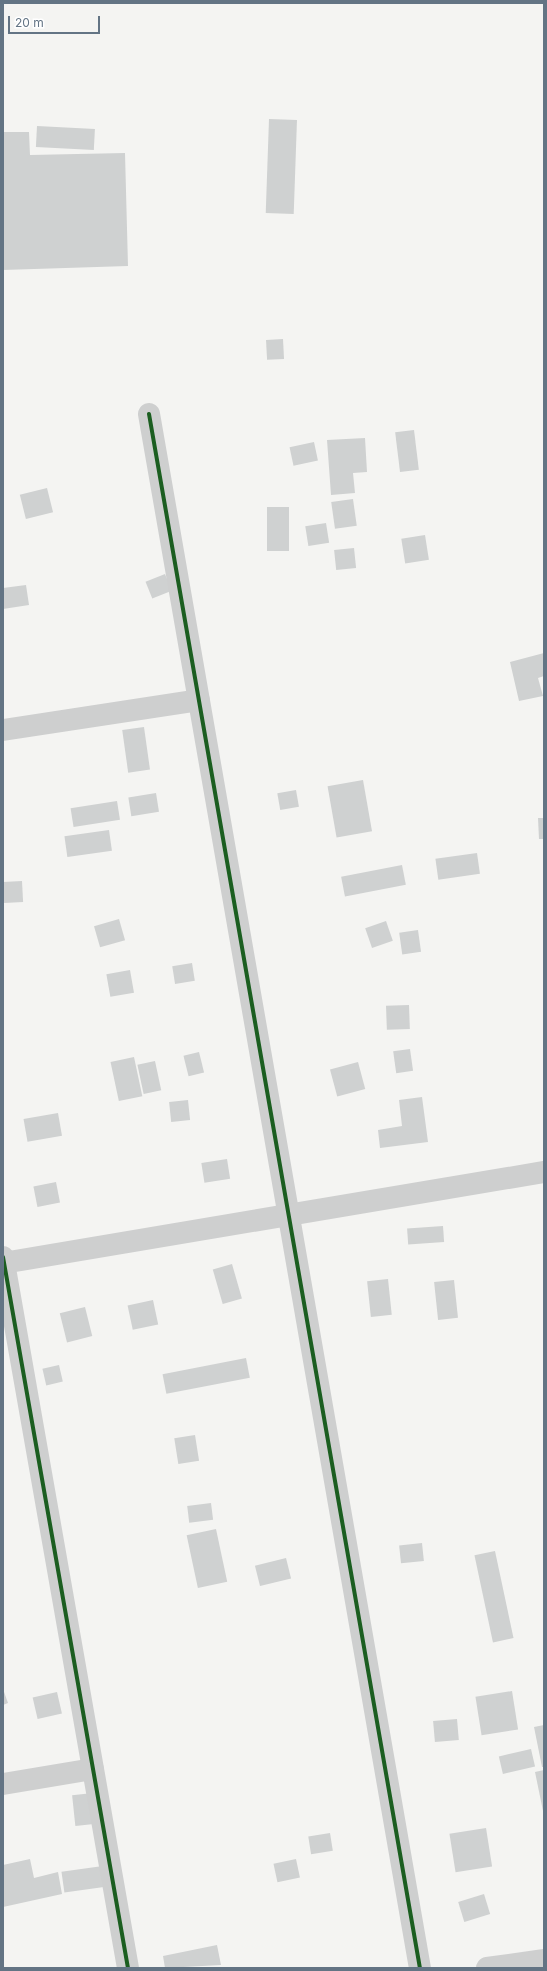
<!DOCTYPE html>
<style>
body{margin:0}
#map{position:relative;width:547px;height:1971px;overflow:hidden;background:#f4f4f2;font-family:Inter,sans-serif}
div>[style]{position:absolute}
.building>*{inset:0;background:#cfd1d1;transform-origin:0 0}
.minor>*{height:22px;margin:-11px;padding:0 11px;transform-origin:11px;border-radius:11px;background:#cecfcf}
.cycleway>*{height:4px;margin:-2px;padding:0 2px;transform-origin:2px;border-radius:2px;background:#1b5e20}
span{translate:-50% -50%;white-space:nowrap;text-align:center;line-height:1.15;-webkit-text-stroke:4px #fff;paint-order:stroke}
.frame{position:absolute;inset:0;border:4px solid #637484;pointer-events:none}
.scale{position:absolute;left:8px;top:16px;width:92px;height:18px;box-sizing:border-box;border:2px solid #637484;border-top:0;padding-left:5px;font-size:12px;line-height:14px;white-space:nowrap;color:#637484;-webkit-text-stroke:3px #fff;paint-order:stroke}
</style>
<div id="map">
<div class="building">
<i style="left:269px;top:119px;width:28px;height:94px;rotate:2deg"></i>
<i style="left:37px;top:126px;width:58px;height:21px;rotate:3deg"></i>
<i style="clip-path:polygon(3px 132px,29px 132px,30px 155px,125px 153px,128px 266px,3px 270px)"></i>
<i style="left:283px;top:339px;width:20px;height:17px;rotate:87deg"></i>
<i style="left:414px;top:430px;width:40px;height:19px;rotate:83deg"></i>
<i style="clip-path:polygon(365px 438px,367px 472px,353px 473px,355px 493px,331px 495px,327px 440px)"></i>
<i style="left:314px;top:442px;width:19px;height:25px;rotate:78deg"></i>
<i style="left:47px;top:488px;width:25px;height:28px;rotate:76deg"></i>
<i style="left:353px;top:499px;width:27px;height:22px;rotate:82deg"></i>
<i style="left:267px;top:507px;width:22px;height:44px"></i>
<i style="left:326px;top:523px;width:20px;height:21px;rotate:81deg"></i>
<i style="left:425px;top:535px;width:25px;height:24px;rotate:81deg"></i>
<i style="left:354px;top:548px;width:20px;height:20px;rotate:84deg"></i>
<i style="left:165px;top:574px;width:18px;height:21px;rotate:68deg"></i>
<i style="clip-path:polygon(26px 585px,29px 605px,3px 609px,3px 588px)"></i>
<i style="clip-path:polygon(544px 653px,544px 676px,538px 678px,543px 696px,519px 701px,510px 662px)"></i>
<i style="left:144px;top:727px;width:43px;height:22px;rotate:82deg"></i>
<i style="left:363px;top:780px;width:52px;height:36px;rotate:80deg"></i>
<i style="left:296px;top:790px;width:17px;height:19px;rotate:80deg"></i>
<i style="left:156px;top:793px;width:19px;height:28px;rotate:81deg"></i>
<i style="left:117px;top:801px;width:19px;height:47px;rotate:81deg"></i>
<i style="clip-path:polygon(538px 818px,544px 818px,544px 839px,539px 839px)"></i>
<i style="left:109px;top:830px;width:21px;height:45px;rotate:82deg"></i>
<i style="left:477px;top:853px;width:21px;height:42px;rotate:82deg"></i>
<i style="left:402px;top:865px;width:20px;height:62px;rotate:79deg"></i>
<i style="left:22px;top:881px;width:21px;height:19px;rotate:87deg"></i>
<i style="left:119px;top:919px;width:22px;height:26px;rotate:74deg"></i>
<i style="left:386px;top:921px;width:21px;height:22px;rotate:71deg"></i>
<i style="left:418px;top:930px;width:22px;height:19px;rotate:82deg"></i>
<i style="left:192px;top:963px;width:18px;height:20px;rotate:81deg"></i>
<i style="left:130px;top:970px;width:23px;height:24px;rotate:80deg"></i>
<i style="left:409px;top:1005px;width:24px;height:23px;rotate:88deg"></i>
<i style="left:410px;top:1049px;width:22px;height:17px;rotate:82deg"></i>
<i style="left:199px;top:1052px;width:21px;height:16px;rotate:76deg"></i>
<i style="left:134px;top:1057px;width:40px;height:24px;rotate:78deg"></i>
<i style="left:155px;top:1061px;width:30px;height:18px;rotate:78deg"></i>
<i style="left:358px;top:1062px;width:28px;height:29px;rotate:75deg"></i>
<i style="clip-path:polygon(422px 1097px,428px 1142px,380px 1148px,378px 1130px,402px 1126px,399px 1100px)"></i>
<i style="left:188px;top:1100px;width:20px;height:19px;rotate:84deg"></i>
<i style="left:58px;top:1113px;width:23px;height:35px;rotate:80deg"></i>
<i style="left:227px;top:1159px;width:20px;height:26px;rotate:81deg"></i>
<i style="left:56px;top:1182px;width:21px;height:23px;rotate:79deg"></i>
<i style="left:443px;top:1226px;width:16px;height:36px;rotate:86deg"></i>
<i style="left:232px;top:1264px;width:36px;height:20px;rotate:74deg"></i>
<i style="left:388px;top:1279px;width:36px;height:21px;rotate:84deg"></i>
<i style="left:454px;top:1280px;width:38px;height:20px;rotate:84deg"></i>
<i style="left:153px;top:1300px;width:25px;height:26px;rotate:78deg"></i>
<i style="left:85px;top:1307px;width:30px;height:26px;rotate:76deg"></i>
<i style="left:246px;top:1358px;width:20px;height:85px;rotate:79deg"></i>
<i style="left:59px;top:1365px;width:17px;height:17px;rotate:77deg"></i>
<i style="left:195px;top:1435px;width:26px;height:21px;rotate:81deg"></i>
<i style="left:211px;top:1503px;width:17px;height:24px;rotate:83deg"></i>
<i style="left:216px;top:1529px;width:54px;height:30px;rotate:78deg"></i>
<i style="left:422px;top:1543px;width:18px;height:23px;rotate:84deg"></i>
<i style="left:495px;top:1551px;width:89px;height:21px;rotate:78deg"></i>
<i style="left:286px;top:1558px;width:21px;height:32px;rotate:76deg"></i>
<i style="clip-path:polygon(3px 1689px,8px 1703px,3px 1705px)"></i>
<i style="left:512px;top:1691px;width:39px;height:37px;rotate:81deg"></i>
<i style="left:57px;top:1692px;width:22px;height:25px;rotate:77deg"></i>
<i style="left:457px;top:1719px;width:21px;height:24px;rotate:85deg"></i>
<i style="clip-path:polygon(544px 1725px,544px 1767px,542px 1767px,534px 1727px)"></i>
<i style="left:531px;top:1749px;width:18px;height:33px;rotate:77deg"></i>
<i style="clip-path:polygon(544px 1770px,544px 1811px,543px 1811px,535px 1772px)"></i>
<i style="left:93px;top:1793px;width:31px;height:21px;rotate:84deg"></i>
<i style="left:486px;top:1828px;width:39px;height:37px;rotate:81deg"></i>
<i style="left:330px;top:1833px;width:18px;height:22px;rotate:81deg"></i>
<i style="clip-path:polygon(30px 1859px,34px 1878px,58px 1872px,62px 1894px,3px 1907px,3px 1865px)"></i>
<i style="left:296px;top:1859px;width:19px;height:23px;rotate:78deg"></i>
<i style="left:110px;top:1865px;width:21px;height:49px;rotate:82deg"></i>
<i style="left:484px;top:1894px;width:21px;height:27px;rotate:73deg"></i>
<i style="clip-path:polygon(217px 1945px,221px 1965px,165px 1968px,163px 1956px)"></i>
</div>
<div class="minor">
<i style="left:149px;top:414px;width:1577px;rotate:80.11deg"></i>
<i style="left:3px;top:730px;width:198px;rotate:-8.7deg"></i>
<i style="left:3px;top:1257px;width:722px;rotate:80.03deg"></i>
<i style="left:3px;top:1263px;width:549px;rotate:-9.55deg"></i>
<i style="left:3px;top:1784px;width:91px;rotate:-9.5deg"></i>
<i style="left:487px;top:1968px;width:58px;rotate:-8deg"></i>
</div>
<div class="cycleway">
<i style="left:149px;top:414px;width:1577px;rotate:80.11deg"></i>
<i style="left:3px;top:1257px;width:722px;rotate:80.03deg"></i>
</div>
<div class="frame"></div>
<div class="scale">20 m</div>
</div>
